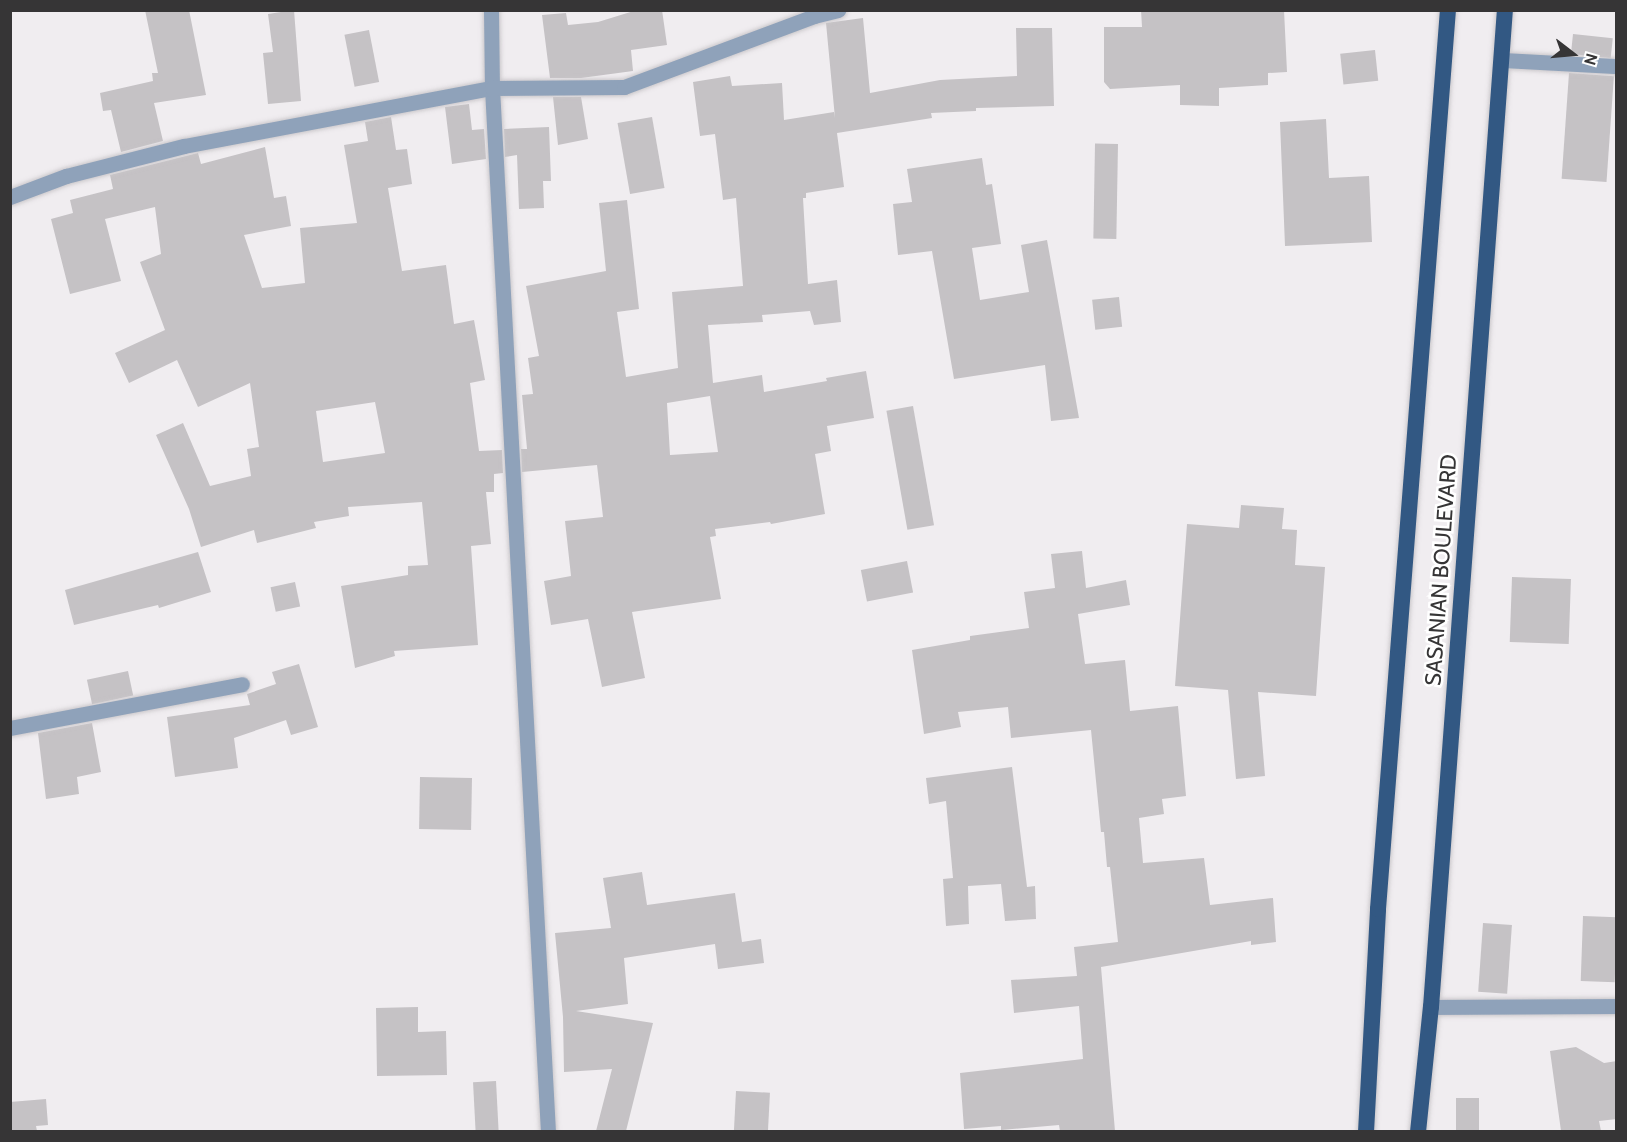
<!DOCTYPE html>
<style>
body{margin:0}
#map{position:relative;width:1627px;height:1142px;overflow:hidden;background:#f0edf0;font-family:Cabin,sans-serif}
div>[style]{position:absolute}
.building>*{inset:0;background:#c5c2c5;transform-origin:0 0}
.roads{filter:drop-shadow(0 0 2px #cbc8cb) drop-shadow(0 0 2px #cbc8cb)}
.minor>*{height:15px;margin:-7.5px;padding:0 7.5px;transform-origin:7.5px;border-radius:7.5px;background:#8fa2ba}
.trunk>*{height:16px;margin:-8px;padding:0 8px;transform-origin:8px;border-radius:8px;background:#325883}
span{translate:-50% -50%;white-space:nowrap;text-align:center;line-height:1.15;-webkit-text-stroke:5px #fff;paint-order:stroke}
.street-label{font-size:22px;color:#363536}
.frame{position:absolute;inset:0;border:12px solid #363536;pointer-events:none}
.north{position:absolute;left:1543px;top:24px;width:60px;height:60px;-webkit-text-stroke:4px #fff;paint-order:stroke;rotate:106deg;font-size:16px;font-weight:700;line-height:24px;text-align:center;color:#363536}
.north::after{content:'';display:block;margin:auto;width:21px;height:27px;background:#363536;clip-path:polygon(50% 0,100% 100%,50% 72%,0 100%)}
</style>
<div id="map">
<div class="building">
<i style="clip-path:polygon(145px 10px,189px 10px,206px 95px,154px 103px,163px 141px,121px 152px,111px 110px,103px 111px,100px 93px,153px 81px,152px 73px,158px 73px)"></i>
<i style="clip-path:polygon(294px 10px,301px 101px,268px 104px,263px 53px,273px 52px,268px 14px)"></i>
<i style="clip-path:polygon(637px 10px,662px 10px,667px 45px,631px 50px,633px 71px,581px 78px,550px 78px,542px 15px,566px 13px,568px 25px,598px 22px)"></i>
<i style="clip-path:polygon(1141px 10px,1284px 10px,1287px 72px,1268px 73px,1268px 85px,1219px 88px,1219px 106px,1180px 105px,1180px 85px,1110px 89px,1104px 82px,1104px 27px,1142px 27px)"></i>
<i style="clip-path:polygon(evenodd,863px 18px,870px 93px,940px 80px,1017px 76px,1016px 28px,1052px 28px,1054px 106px,976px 108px,976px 111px,931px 113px,932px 118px,837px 133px,844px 187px,806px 193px,806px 198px,803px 198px,808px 284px,837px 280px,841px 322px,814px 325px,810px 311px,762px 315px,763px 322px,708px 325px,713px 383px,762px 375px,764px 392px,827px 381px,826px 378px,866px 371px,874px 418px,827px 426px,831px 451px,815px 454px,825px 514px,771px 524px,770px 522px,715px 529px,716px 536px,710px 537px,721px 599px,632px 612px,645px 678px,602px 687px,588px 619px,551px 625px,544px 581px,571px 576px,565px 521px,603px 517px,597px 465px,522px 472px,521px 449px,527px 449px,522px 395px,533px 394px,528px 358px,539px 356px,526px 286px,606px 271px,599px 203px,627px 200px,639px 309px,617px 312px,626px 377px,678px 368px,672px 292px,743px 286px,736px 198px,723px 200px,715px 134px,700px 136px,693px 82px,730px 76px,732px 86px,782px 83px,784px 120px,834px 112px,835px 118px,826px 23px,863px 18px,710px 396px,718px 452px,670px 455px,667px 403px,710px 396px)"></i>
<i style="left:369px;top:30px;width:53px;height:25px;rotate:79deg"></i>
<i style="left:1573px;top:34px;width:40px;height:20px;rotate:6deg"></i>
<i style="left:1375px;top:50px;width:31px;height:35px;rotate:84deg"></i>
<i style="left:1569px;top:73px;width:45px;height:106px;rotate:4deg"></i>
<i style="clip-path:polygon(553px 97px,581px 97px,588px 139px,558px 145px)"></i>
<i style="clip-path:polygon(469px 104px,472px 130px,484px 129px,486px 159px,452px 164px,445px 107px)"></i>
<i style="clip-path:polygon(evenodd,391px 117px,396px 150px,407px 149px,412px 184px,388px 188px,402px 271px,446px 265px,454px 324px,474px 320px,485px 380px,470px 383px,479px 451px,502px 450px,503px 473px,494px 474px,494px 492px,486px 492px,491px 544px,471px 546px,478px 645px,394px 651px,395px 656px,355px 668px,341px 586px,408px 575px,408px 566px,428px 565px,422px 502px,348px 507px,349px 516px,314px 522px,316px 528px,257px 543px,254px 530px,201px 547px,189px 509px,156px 435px,183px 423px,210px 486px,251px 476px,247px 449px,259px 447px,250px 383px,198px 407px,177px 360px,129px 383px,115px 353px,165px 330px,140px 262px,161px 254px,155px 207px,105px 219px,121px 281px,70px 294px,51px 219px,73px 213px,70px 200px,113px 189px,110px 175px,198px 153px,201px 164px,265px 147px,274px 198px,286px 196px,291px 226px,244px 235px,262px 288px,305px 283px,300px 228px,357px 223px,344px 145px,368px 141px,365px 122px,391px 117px,375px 402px,385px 453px,323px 462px,316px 411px,375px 402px)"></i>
<i style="left:652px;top:117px;width:72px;height:35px;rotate:80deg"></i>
<i style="clip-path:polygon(1326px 119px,1329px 178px,1369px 176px,1372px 242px,1285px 246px,1280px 122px)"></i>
<i style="clip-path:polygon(549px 127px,551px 181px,543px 181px,544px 208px,519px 209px,517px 155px,505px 157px,504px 129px)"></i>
<i style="left:1118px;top:144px;width:95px;height:23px;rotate:91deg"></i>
<i style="clip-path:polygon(982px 158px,986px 185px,992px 184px,1001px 244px,972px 248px,980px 300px,1029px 292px,1021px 245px,1047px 240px,1079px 418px,1051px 421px,1045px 365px,954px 379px,932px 251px,898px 255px,893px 204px,912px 202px,907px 169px)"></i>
<i style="left:1119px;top:297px;width:30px;height:27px;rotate:84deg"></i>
<i style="left:913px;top:406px;width:121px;height:27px;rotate:80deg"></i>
<i style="clip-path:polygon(1241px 505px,1284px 508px,1282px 529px,1297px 530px,1295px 565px,1325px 567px,1316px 696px,1258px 692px,1265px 776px,1236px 779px,1228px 690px,1175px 686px,1187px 524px,1239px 528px)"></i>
<i style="clip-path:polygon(1082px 551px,1086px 588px,1126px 580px,1130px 605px,1078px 614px,1085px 664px,1125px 660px,1130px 711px,1178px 706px,1186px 796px,1162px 799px,1164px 814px,1139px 818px,1143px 863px,1204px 858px,1210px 905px,1273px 898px,1276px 942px,1251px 945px,1251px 941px,1101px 967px,1115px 1131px,1060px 1131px,1059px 1125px,1001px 1130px,1001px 1126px,964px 1129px,960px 1073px,1083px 1059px,1079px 1006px,1014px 1013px,1011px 980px,1077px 976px,1074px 947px,1118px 942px,1110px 867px,1107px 867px,1104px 832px,1101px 832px,1091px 730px,1011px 738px,1008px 707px,958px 712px,961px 727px,924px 734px,912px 650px,970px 640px,970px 636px,1029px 628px,1024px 592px,1055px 588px,1051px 554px)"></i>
<i style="clip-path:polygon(198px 552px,211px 592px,159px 608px,158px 605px,74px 625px,65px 590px)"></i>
<i style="left:907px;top:561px;width:32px;height:47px;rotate:79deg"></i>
<i style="left:1512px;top:577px;width:59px;height:65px;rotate:2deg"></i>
<i style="left:295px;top:582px;width:25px;height:25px;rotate:78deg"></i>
<i style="clip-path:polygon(299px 664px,318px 727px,291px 735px,286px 720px,234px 738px,238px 768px,175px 777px,167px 717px,250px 705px,247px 694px,276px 684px,272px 672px)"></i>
<i style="left:128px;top:671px;width:25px;height:42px;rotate:78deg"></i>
<i style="clip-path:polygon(92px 723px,101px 772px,77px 777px,79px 794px,46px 799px,38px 733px)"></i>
<i style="clip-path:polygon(1012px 767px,1027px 887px,1035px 886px,1036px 919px,1005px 921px,1001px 884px,968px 886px,969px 924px,946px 926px,943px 879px,953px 878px,946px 801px,929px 804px,926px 778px)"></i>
<i style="left:420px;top:777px;width:52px;height:52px;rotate:1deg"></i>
<i style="clip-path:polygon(642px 872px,647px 905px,735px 893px,742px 942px,761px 939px,764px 963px,718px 969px,715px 944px,624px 958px,628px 1004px,576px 1011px,653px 1023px,626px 1131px,596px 1131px,612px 1069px,564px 1072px,563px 1017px,555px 933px,611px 928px,603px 878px)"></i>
<i style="left:1583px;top:916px;width:34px;height:65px;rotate:2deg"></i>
<i style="left:1483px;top:923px;width:29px;height:69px;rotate:4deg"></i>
<i style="clip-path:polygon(418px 1007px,418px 1032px,446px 1031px,447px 1075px,377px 1076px,376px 1008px)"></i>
<i style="clip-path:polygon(1576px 1047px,1604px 1063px,1617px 1061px,1617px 1119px,1599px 1121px,1601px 1131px,1561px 1131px,1550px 1051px)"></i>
<i style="left:496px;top:1081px;width:50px;height:23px;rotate:87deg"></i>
<i style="left:736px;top:1091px;width:34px;height:40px;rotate:3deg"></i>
<i style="left:1456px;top:1098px;width:23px;height:33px"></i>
<i style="clip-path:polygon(46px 1099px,48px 1125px,36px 1126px,37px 1131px,10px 1131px,10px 1102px)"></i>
</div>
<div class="roads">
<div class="minor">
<i style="left:491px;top:10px;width:78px;rotate:89.3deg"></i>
<i style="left:492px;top:88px;width:1046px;rotate:86.93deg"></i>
<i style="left:1501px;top:60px;width:115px;rotate:3deg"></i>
<i style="left:10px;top:197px;width:60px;rotate:-20.6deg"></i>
<i style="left:66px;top:176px;width:122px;rotate:-14.3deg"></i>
<i style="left:184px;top:146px;width:313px;rotate:-10.7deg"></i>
<i style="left:492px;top:88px;width:132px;rotate:-0.4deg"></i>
<i style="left:624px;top:87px;width:203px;rotate:-20.5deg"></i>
<i style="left:814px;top:16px;width:25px;rotate:-14deg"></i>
<i style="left:10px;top:728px;width:236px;rotate:-10.7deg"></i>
<i style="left:1431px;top:1007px;width:185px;rotate:-0.3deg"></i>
</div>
<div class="trunk">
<i style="left:1366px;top:1132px;width:223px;rotate:-86.9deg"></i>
<i style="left:1378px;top:909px;width:902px;rotate:-85.55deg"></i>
<i style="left:1418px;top:1132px;width:126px;rotate:-84.1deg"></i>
<i style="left:1431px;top:1007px;width:1000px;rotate:-85.76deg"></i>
</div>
</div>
<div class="street-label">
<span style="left:1441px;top:570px;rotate:-86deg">SASANIAN BOULEVARD</span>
</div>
<div class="frame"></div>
<div class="north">N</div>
</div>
